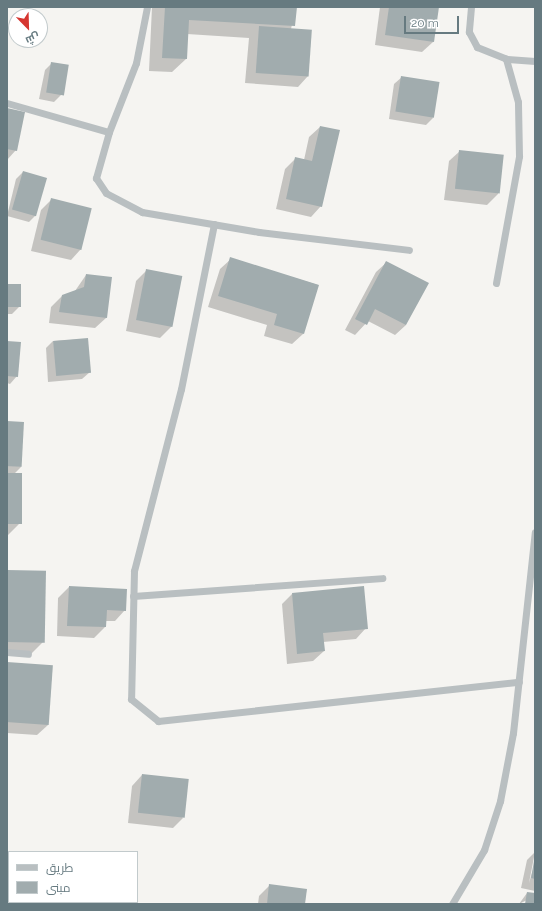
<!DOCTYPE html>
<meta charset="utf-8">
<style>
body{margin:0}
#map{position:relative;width:542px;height:911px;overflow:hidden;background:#f5f4f1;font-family:Raleway,Cairo,sans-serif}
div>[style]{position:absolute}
.shadow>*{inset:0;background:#0003}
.building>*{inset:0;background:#a1acae;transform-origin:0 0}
.minor>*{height:7px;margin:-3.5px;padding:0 3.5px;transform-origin:3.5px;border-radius:3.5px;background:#b9bfc1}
span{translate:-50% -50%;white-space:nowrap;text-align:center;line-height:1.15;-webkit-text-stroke:4px #fff;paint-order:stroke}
.frame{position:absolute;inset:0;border:8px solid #667a80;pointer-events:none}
.legend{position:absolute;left:8px;top:851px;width:130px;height:52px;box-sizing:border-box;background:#fff;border:1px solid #c2cacc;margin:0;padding:5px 7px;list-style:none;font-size:12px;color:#667a80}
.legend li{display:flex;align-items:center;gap:8px;height:20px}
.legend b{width:20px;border:1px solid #c2cacc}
.north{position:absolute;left:8px;top:8px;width:40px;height:40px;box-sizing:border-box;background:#fff;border:1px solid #c2cacc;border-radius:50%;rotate:157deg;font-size:11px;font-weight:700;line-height:16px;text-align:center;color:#667a80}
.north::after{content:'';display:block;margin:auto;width:14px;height:18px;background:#d63630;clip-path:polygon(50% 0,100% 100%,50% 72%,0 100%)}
.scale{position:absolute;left:404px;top:16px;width:55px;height:18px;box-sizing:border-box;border:2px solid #667a80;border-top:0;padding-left:5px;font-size:12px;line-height:14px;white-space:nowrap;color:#667a80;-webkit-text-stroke:3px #fff;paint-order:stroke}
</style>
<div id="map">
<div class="shadow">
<i style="clip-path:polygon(152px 7px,296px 7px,291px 29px,308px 76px,298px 87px,245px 83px,249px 38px,187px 34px,186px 59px,172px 72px,149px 71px)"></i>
<i style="clip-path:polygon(380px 7px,438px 7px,433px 42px,422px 52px,375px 45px)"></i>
<i style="clip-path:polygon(52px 63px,61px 95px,54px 102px,39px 99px,45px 70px)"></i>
<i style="clip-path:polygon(402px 77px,433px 118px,426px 125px,389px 119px,394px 84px)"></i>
<i style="clip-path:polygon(7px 109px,16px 150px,7px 160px)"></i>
<i style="clip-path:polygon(320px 127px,321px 206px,311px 217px,276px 209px,285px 169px,296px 158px,304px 160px,309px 137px)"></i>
<i style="clip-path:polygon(460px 151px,502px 156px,498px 194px,487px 205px,444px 200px,449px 161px)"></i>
<i style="clip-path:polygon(23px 172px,36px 215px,29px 222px,7px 216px,16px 179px)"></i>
<i style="clip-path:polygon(51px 200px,81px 249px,71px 260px,31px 251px,41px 210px)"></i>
<i style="clip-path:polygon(231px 259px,318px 285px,303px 334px,292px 344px,264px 336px,267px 325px,208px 307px,220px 269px)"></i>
<i style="clip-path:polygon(387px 262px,406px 325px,395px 335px,368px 321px,355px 335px,345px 330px,376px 272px)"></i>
<i style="clip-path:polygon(147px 270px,181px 277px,171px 327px,160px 338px,126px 331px,136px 281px)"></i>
<i style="clip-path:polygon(86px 275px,111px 278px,106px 318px,95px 328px,49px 323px,51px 307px,62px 296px,75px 291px)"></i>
<i style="clip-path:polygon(7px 285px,20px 285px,19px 307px,12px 314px,7px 314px)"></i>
<i style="clip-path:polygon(87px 339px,90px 372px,82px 379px,48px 382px,46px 348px,53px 341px)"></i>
<i style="clip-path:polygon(7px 342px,17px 376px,10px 384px,7px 383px)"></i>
<i style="clip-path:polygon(7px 422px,21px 467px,14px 474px,19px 524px,8px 535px)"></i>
<i style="clip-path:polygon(7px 571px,43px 642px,29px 656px,7px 655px)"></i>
<i style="clip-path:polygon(69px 587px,125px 610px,115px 621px,105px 621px,105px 627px,94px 638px,57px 636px,58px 598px)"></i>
<i style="clip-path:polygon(292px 594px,366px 628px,356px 639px,323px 642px,324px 651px,313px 661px,287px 664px,282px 604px)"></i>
<i style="clip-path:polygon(7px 663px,48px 725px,37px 735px,7px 733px)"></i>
<i style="clip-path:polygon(142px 775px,183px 818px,173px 828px,128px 823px,132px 786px)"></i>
<i style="clip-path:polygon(535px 852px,529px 883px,535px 863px,535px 891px,521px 888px,527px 860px)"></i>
<i style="clip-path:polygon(7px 863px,9px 902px,41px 904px,7px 904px)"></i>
<i style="clip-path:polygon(270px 885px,304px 904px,258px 904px,259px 896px)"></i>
<i style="clip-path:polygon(527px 893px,535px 894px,535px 904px,526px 904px,527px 900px,519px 904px)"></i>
</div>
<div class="building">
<i style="clip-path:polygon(165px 7px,297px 7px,295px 26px,189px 20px,187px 59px,162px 58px)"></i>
<i style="clip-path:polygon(389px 7px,439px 7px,434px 42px,385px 35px)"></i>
<i style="left:259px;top:26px;width:53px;height:47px;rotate:4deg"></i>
<i style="left:51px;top:62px;width:18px;height:31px;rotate:9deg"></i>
<i style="left:401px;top:76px;width:39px;height:36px;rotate:9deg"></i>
<i style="clip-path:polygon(7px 108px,25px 112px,17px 151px,7px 149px)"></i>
<i style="clip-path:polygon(320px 126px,340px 130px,322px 207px,286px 199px,295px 157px,312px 161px)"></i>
<i style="left:459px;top:150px;width:45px;height:39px;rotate:6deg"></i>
<i style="left:23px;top:171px;width:25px;height:40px;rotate:16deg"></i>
<i style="left:51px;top:198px;width:42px;height:43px;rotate:14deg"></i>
<i style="clip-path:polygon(230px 257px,319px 285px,304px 334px,274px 325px,277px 314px,218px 296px)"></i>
<i style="clip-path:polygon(386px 261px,429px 283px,406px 325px,375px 309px,367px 325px,355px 319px)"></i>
<i style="left:146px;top:269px;width:37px;height:52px;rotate:11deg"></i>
<i style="clip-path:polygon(86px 274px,112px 277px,107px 318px,59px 312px,62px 295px,84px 287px)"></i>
<i style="left:7px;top:284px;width:14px;height:23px"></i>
<i style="left:88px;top:338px;width:35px;height:35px;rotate:85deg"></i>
<i style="clip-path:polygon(7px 341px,21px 342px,18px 377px,7px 376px)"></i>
<i style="left:7px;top:421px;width:17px;height:45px;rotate:3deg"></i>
<i style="left:7px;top:473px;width:15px;height:51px"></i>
<i style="left:7px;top:570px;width:39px;height:72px;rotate:1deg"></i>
<i style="clip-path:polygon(69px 586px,127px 589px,126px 611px,107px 610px,106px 627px,67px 626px)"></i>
<i style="clip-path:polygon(364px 586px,368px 629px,323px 633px,325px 651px,297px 654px,292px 593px)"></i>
<i style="left:7px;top:662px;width:46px;height:60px;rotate:4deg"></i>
<i style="left:142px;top:774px;width:47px;height:39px;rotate:6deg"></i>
<i style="clip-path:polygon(534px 861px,535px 861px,535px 879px,531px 878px)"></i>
<i style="clip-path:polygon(7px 862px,9px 902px,43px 904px,7px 904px)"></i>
<i style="clip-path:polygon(269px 884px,307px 889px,305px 904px,267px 904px)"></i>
<i style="clip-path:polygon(527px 892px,535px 893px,535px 904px,525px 904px)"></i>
</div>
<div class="minor">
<i style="left:147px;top:7px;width:57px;rotate:101.1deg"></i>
<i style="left:136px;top:63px;width:74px;rotate:111.4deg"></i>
<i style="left:109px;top:132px;width:48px;rotate:105.8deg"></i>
<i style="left:96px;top:178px;width:18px;rotate:56deg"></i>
<i style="left:106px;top:193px;width:41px;rotate:27.8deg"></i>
<i style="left:142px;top:212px;width:119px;rotate:9.7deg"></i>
<i style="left:259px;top:232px;width:151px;rotate:6.8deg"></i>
<i style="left:471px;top:7px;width:25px;rotate:95deg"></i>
<i style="left:469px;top:32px;width:17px;rotate:62deg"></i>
<i style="left:477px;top:47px;width:31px;rotate:22deg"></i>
<i style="left:506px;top:59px;width:29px;rotate:4deg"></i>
<i style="left:7px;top:103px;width:106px;rotate:15.9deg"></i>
<i style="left:214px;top:224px;width:168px;rotate:101.3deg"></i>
<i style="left:181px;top:389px;width:188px;rotate:104.5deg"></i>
<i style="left:134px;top:571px;width:128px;rotate:91.3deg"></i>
<i style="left:131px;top:699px;width:35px;rotate:39deg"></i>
<i style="left:158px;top:721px;width:363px;rotate:-6.2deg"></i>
<i style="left:496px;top:283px;width:129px;rotate:-79.7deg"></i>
<i style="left:519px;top:156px;width:54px;rotate:-91.1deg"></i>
<i style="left:518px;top:102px;width:45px;rotate:-105.6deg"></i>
<i style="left:133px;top:596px;width:250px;rotate:-4.1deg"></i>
<i style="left:7px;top:652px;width:21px;rotate:5deg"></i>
<i style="left:452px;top:904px;width:63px;rotate:-59.3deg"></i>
<i style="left:484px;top:850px;width:52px;rotate:-71.9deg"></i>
<i style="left:500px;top:801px;width:69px;rotate:-79.2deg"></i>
<i style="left:513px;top:733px;width:202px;rotate:-83.8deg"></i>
</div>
<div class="frame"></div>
<ul class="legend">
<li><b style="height:5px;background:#b9bfc1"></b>طريق</li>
<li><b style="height:11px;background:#a1acae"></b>مبنى</li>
</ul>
<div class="north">ش</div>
<div class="scale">20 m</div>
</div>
